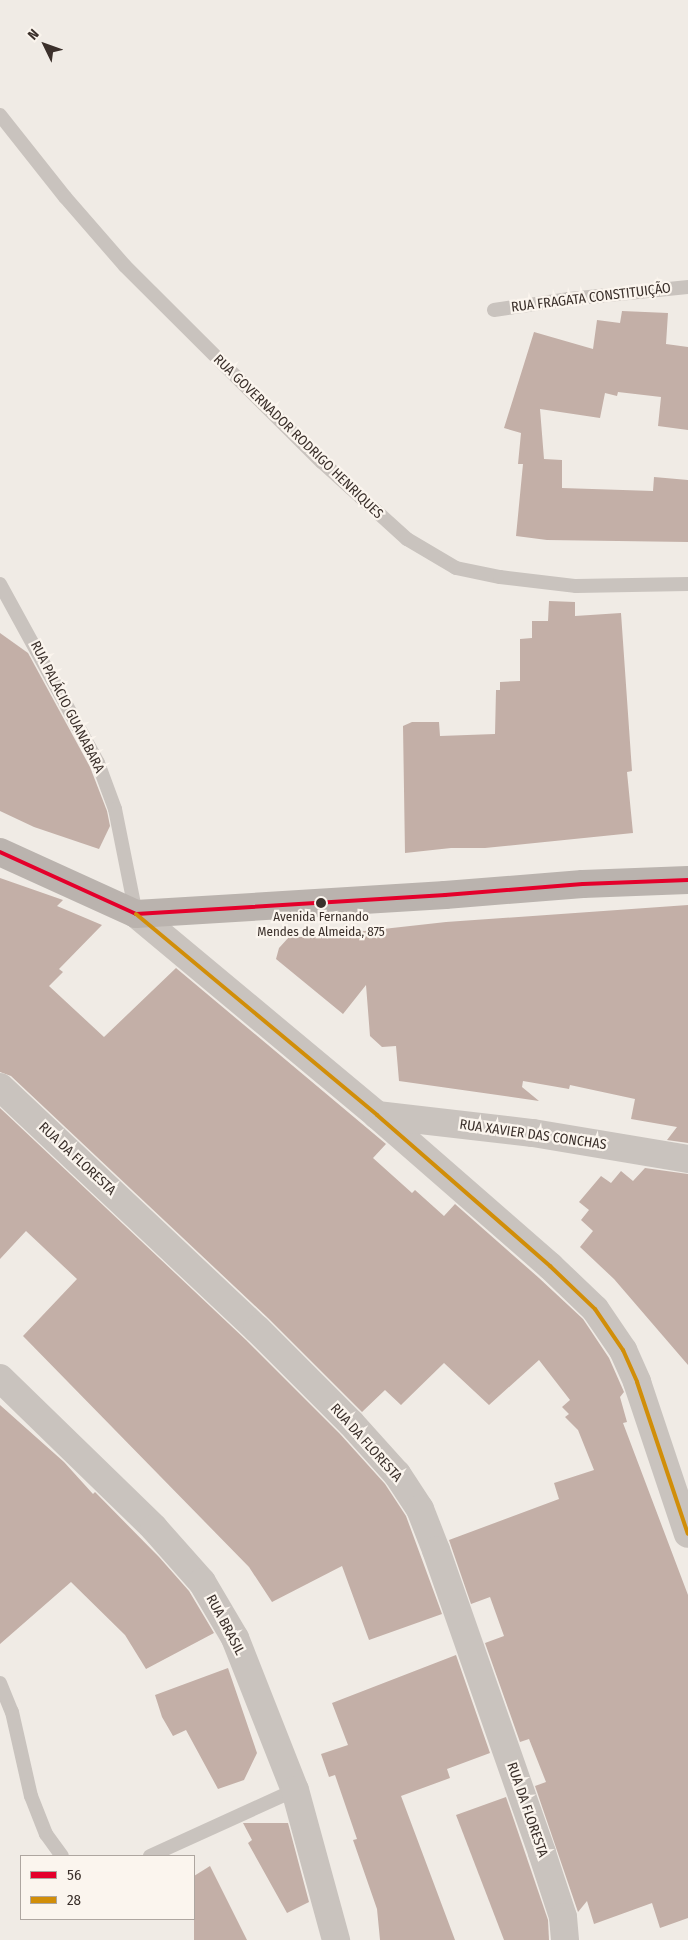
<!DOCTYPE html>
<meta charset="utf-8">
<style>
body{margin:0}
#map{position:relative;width:688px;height:1940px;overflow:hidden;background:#f0ebe5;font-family:"Fira Sans Condensed",sans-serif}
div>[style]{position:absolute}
.building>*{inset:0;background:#c3afa7}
.lane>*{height:14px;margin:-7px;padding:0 7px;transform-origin:7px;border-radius:7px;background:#c9c3be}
.street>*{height:28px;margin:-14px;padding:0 14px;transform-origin:14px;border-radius:14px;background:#c9c3be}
.secondary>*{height:28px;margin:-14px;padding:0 14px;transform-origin:14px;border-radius:14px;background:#bab3ae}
.bus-1>*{height:4px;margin:-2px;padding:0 2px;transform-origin:2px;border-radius:2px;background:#e4002b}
.bus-2>*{height:4px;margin:-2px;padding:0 2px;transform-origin:2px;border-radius:2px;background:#d18e09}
.dots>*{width:14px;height:14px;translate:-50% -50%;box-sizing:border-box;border:2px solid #fbf5ee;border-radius:50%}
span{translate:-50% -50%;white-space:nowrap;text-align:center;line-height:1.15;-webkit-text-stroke:4.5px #fbf5ee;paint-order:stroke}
.bus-label{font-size:13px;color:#3b302b}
.street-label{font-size:14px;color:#3b302b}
.legend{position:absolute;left:20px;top:1855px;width:175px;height:65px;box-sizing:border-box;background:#fbf5ee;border:1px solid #aea6a0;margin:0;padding:6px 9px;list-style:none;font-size:15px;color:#3b302b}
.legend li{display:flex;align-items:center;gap:10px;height:25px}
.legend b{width:25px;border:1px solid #aea6a0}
.north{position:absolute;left:20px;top:20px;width:50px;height:50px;-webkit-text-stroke:4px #fbf5ee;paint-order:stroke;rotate:312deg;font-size:14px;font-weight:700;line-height:20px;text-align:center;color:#3b302b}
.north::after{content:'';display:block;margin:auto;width:18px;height:22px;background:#3b302b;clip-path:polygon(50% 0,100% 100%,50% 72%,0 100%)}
</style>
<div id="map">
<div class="building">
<i style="clip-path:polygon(622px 311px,668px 313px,666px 344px,688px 347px,688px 430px,658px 426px,661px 397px,618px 392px,617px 396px,605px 393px,600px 418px,540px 409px,544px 459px,562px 460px,562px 488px,653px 491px,654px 477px,688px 480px,688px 542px,547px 540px,516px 536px,523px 464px,518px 464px,521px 433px,504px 428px,534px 332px,593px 349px,597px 320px,620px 323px)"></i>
<i style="clip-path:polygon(549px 601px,575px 602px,575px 616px,621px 613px,632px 771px,627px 772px,633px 833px,485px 848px,451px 848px,405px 853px,403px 726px,412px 722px,439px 722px,440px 736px,495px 734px,496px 690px,500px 690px,500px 682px,520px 681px,520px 639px,532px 638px,532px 621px,548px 621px)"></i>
<i style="clip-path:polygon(0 633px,28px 653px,90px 767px,107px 811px,110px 826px,99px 849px,34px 827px,0 811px)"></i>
<i style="clip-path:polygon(0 878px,63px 900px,57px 906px,102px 925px,59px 969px,63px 972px,49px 986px,104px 1037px,176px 968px,386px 1144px,373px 1158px,412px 1193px,415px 1190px,444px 1216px,455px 1204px,539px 1278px,583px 1319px,609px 1358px,624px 1392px,620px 1397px,627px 1422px,623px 1423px,688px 1595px,688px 1918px,660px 1928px,652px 1903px,594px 1924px,587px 1901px,578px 1912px,535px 1786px,546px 1782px,529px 1739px,520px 1742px,485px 1643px,504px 1636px,490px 1597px,471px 1604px,449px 1540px,559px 1499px,554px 1483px,594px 1470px,578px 1430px,565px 1417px,569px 1414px,562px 1407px,570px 1400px,539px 1360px,489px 1405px,444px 1363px,401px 1405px,385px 1390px,362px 1412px,268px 1318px,11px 1076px,0 1072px)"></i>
<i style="clip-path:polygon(688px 905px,688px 1143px,667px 1140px,677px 1127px,631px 1119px,635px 1099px,570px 1085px,569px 1089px,523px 1081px,522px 1087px,539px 1101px,399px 1081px,396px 1046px,382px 1047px,370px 1036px,366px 985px,343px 1014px,276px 959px,279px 948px,289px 937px,311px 937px,446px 922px)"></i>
<i style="clip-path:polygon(0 1108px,246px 1340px,340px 1434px,385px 1484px,406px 1516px,442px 1614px,369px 1640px,342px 1566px,272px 1602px,249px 1567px,23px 1336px,77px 1279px,26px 1231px,0 1259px)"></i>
<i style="clip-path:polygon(645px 1168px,688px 1174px,688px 1365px,614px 1279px,580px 1247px,593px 1231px,581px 1220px,589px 1210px,579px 1202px,601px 1176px,611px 1183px,621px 1171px,633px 1181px)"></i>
<i style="clip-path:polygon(0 1405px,64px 1462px,93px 1494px,95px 1492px,159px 1557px,189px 1591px,214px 1633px,146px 1669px,125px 1635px,71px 1582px,0 1644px)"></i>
<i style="clip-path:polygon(456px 1655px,490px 1753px,447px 1769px,450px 1778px,401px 1796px,455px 1940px,380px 1940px,377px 1909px,353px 1840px,357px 1839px,335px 1775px,329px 1777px,321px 1754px,348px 1745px,332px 1703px)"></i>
<i style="clip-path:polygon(228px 1668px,257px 1753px,244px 1780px,218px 1789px,186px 1730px,173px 1736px,162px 1717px,155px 1695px)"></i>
<i style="clip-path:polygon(506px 1797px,548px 1920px,549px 1940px,504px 1940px,456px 1815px)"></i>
<i style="clip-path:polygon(243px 1823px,288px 1823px,309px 1902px,287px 1913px,248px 1843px,252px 1840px)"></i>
<i style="clip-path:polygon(210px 1866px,247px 1940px,194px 1940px,194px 1876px)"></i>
</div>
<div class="lane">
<i style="left:0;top:115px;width:105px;rotate:51.6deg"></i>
<i style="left:65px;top:197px;width:91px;rotate:49deg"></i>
<i style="left:125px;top:266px;width:278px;rotate:44.9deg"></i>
<i style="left:322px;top:462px;width:115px;rotate:42.2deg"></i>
<i style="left:407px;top:539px;width:57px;rotate:30.6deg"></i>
<i style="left:456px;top:568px;width:45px;rotate:11.6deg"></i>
<i style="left:500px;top:577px;width:77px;rotate:6.8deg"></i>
<i style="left:576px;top:586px;width:112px;rotate:-1deg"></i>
<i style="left:494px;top:310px;width:76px;rotate:-8.3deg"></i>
<i style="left:569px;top:299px;width:120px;rotate:-5.8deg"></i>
<i style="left:0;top:584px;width:204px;rotate:61.3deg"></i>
<i style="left:98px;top:763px;width:49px;rotate:69.7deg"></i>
<i style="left:115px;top:809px;width:107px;rotate:78.7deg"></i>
<i style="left:0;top:1683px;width:31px;rotate:68deg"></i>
<i style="left:12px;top:1712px;width:86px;rotate:77.3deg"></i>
<i style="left:31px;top:1796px;width:41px;rotate:68.5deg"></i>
<i style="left:46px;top:1834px;width:27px;rotate:54deg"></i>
<i style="left:150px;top:1856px;width:159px;rotate:-24.5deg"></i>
</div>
<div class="street">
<i style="left:136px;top:914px;width:314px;rotate:39.8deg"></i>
<i style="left:377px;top:1115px;width:230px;rotate:41.1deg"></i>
<i style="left:550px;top:1266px;width:62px;rotate:43.7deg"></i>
<i style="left:595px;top:1309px;width:50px;rotate:55.7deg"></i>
<i style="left:623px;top:1350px;width:35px;rotate:66deg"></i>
<i style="left:637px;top:1382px;width:160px;rotate:71.5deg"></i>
<i style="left:0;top:1087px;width:353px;rotate:43.3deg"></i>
<i style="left:257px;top:1329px;width:133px;rotate:45deg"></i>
<i style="left:351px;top:1423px;width:69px;rotate:48deg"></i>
<i style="left:397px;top:1474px;width:42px;rotate:56.7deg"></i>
<i style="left:420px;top:1509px;width:44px;rotate:68.7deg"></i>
<i style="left:436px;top:1550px;width:321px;rotate:70.7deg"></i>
<i style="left:542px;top:1853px;width:67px;rotate:71.8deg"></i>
<i style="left:563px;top:1917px;width:23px;rotate:85deg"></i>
<i style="left:377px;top:1115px;width:157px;rotate:6.6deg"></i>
<i style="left:533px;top:1133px;width:157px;rotate:9.5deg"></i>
<i style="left:0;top:1378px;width:215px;rotate:44.2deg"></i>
<i style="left:154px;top:1528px;width:72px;rotate:48.4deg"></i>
<i style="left:202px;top:1582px;width:65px;rotate:59.5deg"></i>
<i style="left:235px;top:1638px;width:163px;rotate:68.5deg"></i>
<i style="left:295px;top:1790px;width:156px;rotate:74.7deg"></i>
</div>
<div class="secondary">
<i style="left:0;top:852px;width:149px;rotate:24.5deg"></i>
<i style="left:136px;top:914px;width:310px;rotate:-3.5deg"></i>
<i style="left:445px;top:895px;width:138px;rotate:-4.6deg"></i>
<i style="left:583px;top:884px;width:105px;rotate:-2.2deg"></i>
</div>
<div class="bus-1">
<i style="left:0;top:852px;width:149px;rotate:24.5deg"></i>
<i style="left:136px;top:914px;width:310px;rotate:-3.5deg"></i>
<i style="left:445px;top:895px;width:138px;rotate:-4.6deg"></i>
<i style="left:583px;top:884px;width:105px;rotate:-2.2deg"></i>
</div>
<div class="bus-2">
<i style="left:136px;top:914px;width:314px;rotate:39.8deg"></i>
<i style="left:377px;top:1115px;width:230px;rotate:41.1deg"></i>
<i style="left:550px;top:1266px;width:62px;rotate:43.7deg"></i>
<i style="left:595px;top:1309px;width:50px;rotate:55.7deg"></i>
<i style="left:623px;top:1350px;width:35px;rotate:66deg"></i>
<i style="left:637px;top:1382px;width:160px;rotate:71.5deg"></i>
</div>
<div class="dots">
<i style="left:321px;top:903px;background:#3b302b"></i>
</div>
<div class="bus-label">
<span style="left:321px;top:925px">Avenida Fernando<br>Mendes de Almeida, 875</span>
</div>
<div class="street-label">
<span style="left:591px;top:298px;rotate:-7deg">RUA FRAGATA CONSTITUIÇÃO</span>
<span style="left:298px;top:437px;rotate:44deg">RUA GOVERNADOR RODRIGO HENRIQUES</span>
<span style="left:67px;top:707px;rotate:63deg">RUA PALÁCIO GUANABARA</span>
<span style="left:533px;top:1135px;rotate:8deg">RUA XAVIER DAS CONCHAS</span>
<span style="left:77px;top:1159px;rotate:43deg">RUA DA FLORESTA</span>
<span style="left:366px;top:1443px;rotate:48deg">RUA DA FLORESTA</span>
<span style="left:225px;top:1625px;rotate:62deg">RUA BRASIL</span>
<span style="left:527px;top:1810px;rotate:71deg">RUA DA FLORESTA</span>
</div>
<ul class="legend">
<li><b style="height:6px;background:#e4002b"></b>56</li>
<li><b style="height:6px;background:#d18e09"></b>28</li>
</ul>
<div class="north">N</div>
</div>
